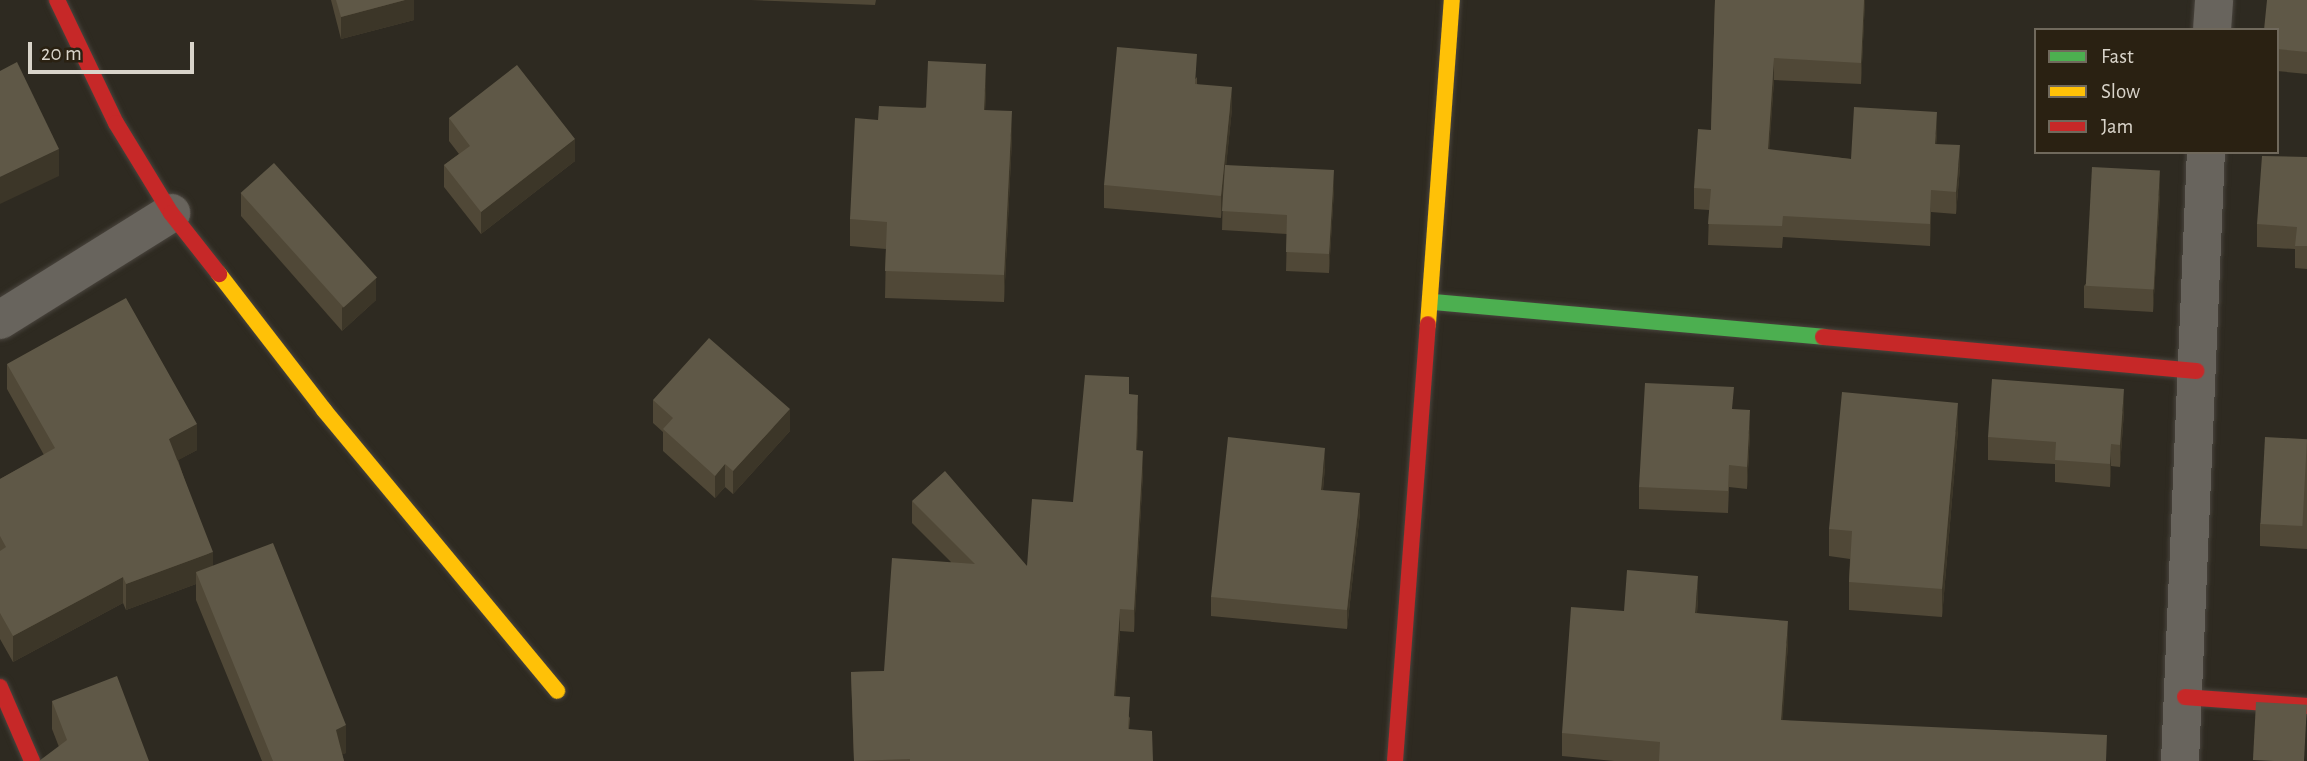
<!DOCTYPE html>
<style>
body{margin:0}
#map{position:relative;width:2307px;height:761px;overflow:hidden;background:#2e2a21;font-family:"Alegreya Sans",sans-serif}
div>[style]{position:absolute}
.roads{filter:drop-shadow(0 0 2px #49443d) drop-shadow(0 0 2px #49443d)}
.street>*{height:38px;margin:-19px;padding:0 19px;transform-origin:19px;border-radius:19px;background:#68645d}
.fast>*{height:16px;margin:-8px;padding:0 8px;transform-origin:8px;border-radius:8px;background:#4caf50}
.slow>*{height:16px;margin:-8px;padding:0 8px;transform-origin:8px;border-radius:8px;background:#ffc107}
.jam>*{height:16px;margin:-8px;padding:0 8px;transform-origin:8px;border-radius:8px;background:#c62828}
.wall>*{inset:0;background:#504837}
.shaded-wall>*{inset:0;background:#3c3628}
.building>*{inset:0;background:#5f5847;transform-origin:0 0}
span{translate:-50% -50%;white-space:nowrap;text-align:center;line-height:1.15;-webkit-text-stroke:7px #2a2112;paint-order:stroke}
.legend{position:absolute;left:2034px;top:28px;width:245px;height:126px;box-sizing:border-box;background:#2a2112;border:2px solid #70695c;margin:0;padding:9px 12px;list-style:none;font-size:21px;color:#d9d4ca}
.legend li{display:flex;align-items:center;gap:14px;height:35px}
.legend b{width:35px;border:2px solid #70695c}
.scale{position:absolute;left:28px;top:42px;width:166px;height:32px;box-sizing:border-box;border:4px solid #d9d4ca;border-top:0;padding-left:9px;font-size:21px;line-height:24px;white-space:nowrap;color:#d9d4ca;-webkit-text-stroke:5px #2a2112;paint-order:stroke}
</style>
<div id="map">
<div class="roads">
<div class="street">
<i style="left:2212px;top:30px;width:30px;rotate:-86deg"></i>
<i style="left:0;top:320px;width:202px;rotate:-32deg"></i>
<i style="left:2180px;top:761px;width:610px;rotate:-87.56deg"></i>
</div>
<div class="fast">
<i style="left:1433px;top:302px;width:392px;rotate:5.1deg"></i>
</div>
<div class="slow">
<i style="left:219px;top:274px;width:172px;rotate:52.3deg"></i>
<i style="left:324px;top:410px;width:365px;rotate:50.3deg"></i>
<i style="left:1428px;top:324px;width:325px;rotate:-85.8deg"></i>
</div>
<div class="jam">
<i style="left:57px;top:0;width:136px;rotate:64.4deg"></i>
<i style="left:116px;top:123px;width:105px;rotate:58.6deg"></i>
<i style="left:171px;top:213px;width:78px;rotate:51.8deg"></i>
<i style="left:1823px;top:337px;width:375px;rotate:5.2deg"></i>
<i style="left:0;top:687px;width:81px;rotate:66.6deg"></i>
<i style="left:2185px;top:697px;width:122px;rotate:4.2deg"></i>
<i style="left:1395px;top:761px;width:438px;rotate:-85.7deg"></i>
</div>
</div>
<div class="wall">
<i style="clip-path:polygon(331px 0,414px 0,414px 20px,341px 39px)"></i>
<i style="clip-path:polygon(751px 0,876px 0,875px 5px)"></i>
<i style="clip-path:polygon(1715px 0,1865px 0,1861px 84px,1774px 80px,1769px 150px,1851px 159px,1937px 134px,1936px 144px,1960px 167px,1956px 214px,1931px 212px,1930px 246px,1783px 237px,1782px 248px,1708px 245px,1709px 210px,1694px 209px,1694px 188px,1711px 130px)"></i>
<i style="clip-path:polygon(2307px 0,2307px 74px,2277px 71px,2277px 30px)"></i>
<i style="clip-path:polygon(1197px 77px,1197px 84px,1232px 109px,1226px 165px,1334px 189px,1329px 273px,1286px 271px,1287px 234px,1222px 230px,1223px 193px,1221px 218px,1104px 208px,1104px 185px)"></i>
<i style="clip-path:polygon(986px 91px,985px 110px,1012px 138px,1004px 302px,885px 298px,886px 249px,850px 246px,850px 219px,878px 120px)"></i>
<i style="clip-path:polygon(449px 118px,575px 161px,481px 234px,444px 187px,444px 165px,459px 154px,449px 141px)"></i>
<i style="clip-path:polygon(2307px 157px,2307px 269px,2295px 268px,2295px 249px,2257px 247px,2257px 224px)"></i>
<i style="clip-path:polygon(241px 193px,376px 300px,342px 331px,241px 216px)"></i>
<i style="clip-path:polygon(2160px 194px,2153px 312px,2084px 308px,2084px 286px)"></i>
<i style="clip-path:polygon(7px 364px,197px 450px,178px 460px,213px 566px,346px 753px,342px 754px,344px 761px,262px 761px,196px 600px,196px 584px,126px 610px,123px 603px,13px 662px,0 639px,0 479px,44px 455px,7px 389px)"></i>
<i style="clip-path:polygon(1129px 395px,1138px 417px,1137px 450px,1143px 472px,1134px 632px,1120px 631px,1115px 696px,1130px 718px,1129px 729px,1153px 761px,854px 761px,851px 672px,884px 671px,951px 562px,912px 523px,912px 501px,1027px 566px,1073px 502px)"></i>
<i style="clip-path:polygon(653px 400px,790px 431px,733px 494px,725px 487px,715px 498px,663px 451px,663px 432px,653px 423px)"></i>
<i style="clip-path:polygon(2124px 411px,2120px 467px,2111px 466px,2110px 487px,2055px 482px,2055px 464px,1988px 460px,1988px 437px)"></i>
<i style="clip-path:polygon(1958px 430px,1942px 617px,1849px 610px,1849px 582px,1850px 559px,1829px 556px,1829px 529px)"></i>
<i style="clip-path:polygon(1750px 433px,1747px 489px,1729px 487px,1728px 513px,1639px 509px,1639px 487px)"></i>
<i style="clip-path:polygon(2307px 439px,2307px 549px,2260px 546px,2260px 524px)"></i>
<i style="clip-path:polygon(1325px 467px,1323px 490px,1360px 513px,1347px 629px,1211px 616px,1211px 597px)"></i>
<i style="clip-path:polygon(1698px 599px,1697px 613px,1788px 644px,1782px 720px,2107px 761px,1614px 761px,1562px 756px,1562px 733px,1624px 611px)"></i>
<i style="clip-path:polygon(52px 701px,149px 761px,59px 747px,52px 729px)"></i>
</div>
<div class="shaded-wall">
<i style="clip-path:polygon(405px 0,414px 0,414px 20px,341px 39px,341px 17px)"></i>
<i style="clip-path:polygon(1864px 0,1865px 0,1861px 84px,1861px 63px)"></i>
<i style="clip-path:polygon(1774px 58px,1774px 80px,1768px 171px,1768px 149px)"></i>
<i style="clip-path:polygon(986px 64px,986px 91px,984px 137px,984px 110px)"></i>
<i style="clip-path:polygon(1232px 87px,1232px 109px,1221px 218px,1221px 196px)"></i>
<i style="clip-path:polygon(1012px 111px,1012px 138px,1004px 302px,1004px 275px)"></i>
<i style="clip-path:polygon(1937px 112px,1937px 134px,1935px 165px,1935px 144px)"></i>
<i style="clip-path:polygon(575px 139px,575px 161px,481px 234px,481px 212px)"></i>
<i style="clip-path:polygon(1960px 145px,1960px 167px,1956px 214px,1956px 192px)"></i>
<i style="clip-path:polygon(59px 149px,59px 176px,0 204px,0 177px)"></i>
<i style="clip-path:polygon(1334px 170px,1334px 189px,1329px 273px,1329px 254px)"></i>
<i style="clip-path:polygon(2160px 171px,2160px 194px,2153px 312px,2153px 290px)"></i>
<i style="clip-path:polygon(1931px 190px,1931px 212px,1930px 246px,1930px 224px)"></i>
<i style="clip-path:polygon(376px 278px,376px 300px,342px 331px,342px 308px)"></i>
<i style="clip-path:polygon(2124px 389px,2124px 411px,2120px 467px,2120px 445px)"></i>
<i style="clip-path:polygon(1138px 395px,1138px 417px,1136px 472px,1136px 450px)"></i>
<i style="clip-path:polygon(1958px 403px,1958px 430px,1942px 617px,1942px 589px)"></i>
<i style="clip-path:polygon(790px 409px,790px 431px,733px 494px,733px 471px)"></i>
<i style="clip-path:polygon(1750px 410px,1750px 433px,1747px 489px,1747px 467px)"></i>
<i style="clip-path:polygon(197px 424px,197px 450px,169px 465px,169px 439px)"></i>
<i style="clip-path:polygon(2111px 444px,2111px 466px,2110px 487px,2110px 464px)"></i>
<i style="clip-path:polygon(1325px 448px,1325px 467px,1321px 509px,1321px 490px)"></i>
<i style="clip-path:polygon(1143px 451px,1143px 472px,1134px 632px,1134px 610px)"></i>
<i style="clip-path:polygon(725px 464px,725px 487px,715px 498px,715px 476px)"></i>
<i style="clip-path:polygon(1360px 493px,1360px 513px,1347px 629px,1347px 610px)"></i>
<i style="clip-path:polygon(213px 552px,213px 577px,196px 572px,196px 584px,126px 610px,126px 584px)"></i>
<i style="clip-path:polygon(1698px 576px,1698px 599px,1695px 637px,1695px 613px)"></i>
<i style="clip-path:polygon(123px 577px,123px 603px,13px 662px,13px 636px)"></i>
<i style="clip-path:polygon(1120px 609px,1120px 631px,1114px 717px,1114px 696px)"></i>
<i style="clip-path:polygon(1788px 621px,1788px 644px,1781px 744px,1781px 720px)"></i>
<i style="clip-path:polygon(346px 725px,346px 753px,336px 757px,336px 730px)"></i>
</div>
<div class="building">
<i style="clip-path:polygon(336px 0,405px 0,341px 17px)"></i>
<i style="clip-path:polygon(1715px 0,1864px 0,1861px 63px,1774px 58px,1768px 149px,1851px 159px,1854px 107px,1937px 112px,1935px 144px,1960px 145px,1956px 192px,1931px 190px,1930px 224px,1783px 216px,1782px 226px,1708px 224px,1711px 189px,1694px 188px,1698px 129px,1711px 130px)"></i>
<i style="clip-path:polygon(2267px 0,2307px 0,2307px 52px,2277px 49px,2277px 30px,2264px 30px)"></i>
<i style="clip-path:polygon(1117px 47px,1197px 54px,1195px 84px,1232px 87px,1221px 196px,1104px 185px)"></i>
<i style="clip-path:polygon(928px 61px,986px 64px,984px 110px,1012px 111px,1004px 275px,885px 271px,887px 222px,850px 219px,855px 118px,878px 120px,879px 106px,926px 108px)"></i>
<i style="clip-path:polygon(17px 62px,59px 149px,0 177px,0 71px)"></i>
<i style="clip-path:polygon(517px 65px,575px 139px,481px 212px,444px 165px,470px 146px,449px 118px)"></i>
<i style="clip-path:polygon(2262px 156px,2307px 157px,2307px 246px,2295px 246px,2297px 227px,2257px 224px)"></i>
<i style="left:274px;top:163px;width:154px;height:45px;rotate:48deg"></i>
<i style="clip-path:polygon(1225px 165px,1334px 170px,1329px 254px,1286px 252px,1287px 215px,1222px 211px)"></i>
<i style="left:2092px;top:167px;width:68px;height:119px;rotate:3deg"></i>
<i style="clip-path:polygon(126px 298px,197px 424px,169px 439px,213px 552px,126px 584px,123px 577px,13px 636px,0 613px,0 551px,6px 547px,0 536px,0 479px,55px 448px,7px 364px)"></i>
<i style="clip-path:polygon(709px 338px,790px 409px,733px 471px,725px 464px,715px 476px,663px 429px,673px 418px,653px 400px)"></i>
<i style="clip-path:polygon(1085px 375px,1129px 377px,1129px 394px,1138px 395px,1136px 450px,1143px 451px,1134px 610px,1120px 609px,1114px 696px,1130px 697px,1128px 729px,1152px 731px,1153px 761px,910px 761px,910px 759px,854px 761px,851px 672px,884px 671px,892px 558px,975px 564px,912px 501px,945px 471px,1027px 566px,1032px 499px,1073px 502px)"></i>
<i style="clip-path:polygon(1992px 379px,2124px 389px,2120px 445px,2111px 444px,2110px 464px,2055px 460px,2056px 442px,1988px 437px)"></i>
<i style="clip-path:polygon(1645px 383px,1734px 387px,1732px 409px,1750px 410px,1747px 467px,1729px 465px,1728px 491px,1639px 487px)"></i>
<i style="clip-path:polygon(1842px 392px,1958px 403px,1942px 589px,1849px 582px,1852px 531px,1829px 529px)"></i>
<i style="clip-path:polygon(1228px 437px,1325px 448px,1321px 490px,1360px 493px,1347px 610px,1211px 597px)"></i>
<i style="left:2265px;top:437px;width:42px;height:87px;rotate:3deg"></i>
<i style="clip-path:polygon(273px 543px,346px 725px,336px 730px,344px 761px,273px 761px,196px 572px)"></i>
<i style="clip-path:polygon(1627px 570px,1698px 576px,1695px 613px,1788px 621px,1781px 720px,2107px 735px,2106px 761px,1659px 761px,1660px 742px,1562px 733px,1571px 607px,1624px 611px)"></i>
<i style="clip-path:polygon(117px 676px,149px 761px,39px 761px,67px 740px,52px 701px)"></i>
<i style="left:2256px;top:702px;width:51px;height:58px;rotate:3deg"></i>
</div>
<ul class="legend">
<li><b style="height:9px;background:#4caf50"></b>Fast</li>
<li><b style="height:9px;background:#ffc107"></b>Slow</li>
<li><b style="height:9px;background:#c62828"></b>Jam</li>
</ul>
<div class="scale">20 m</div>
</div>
